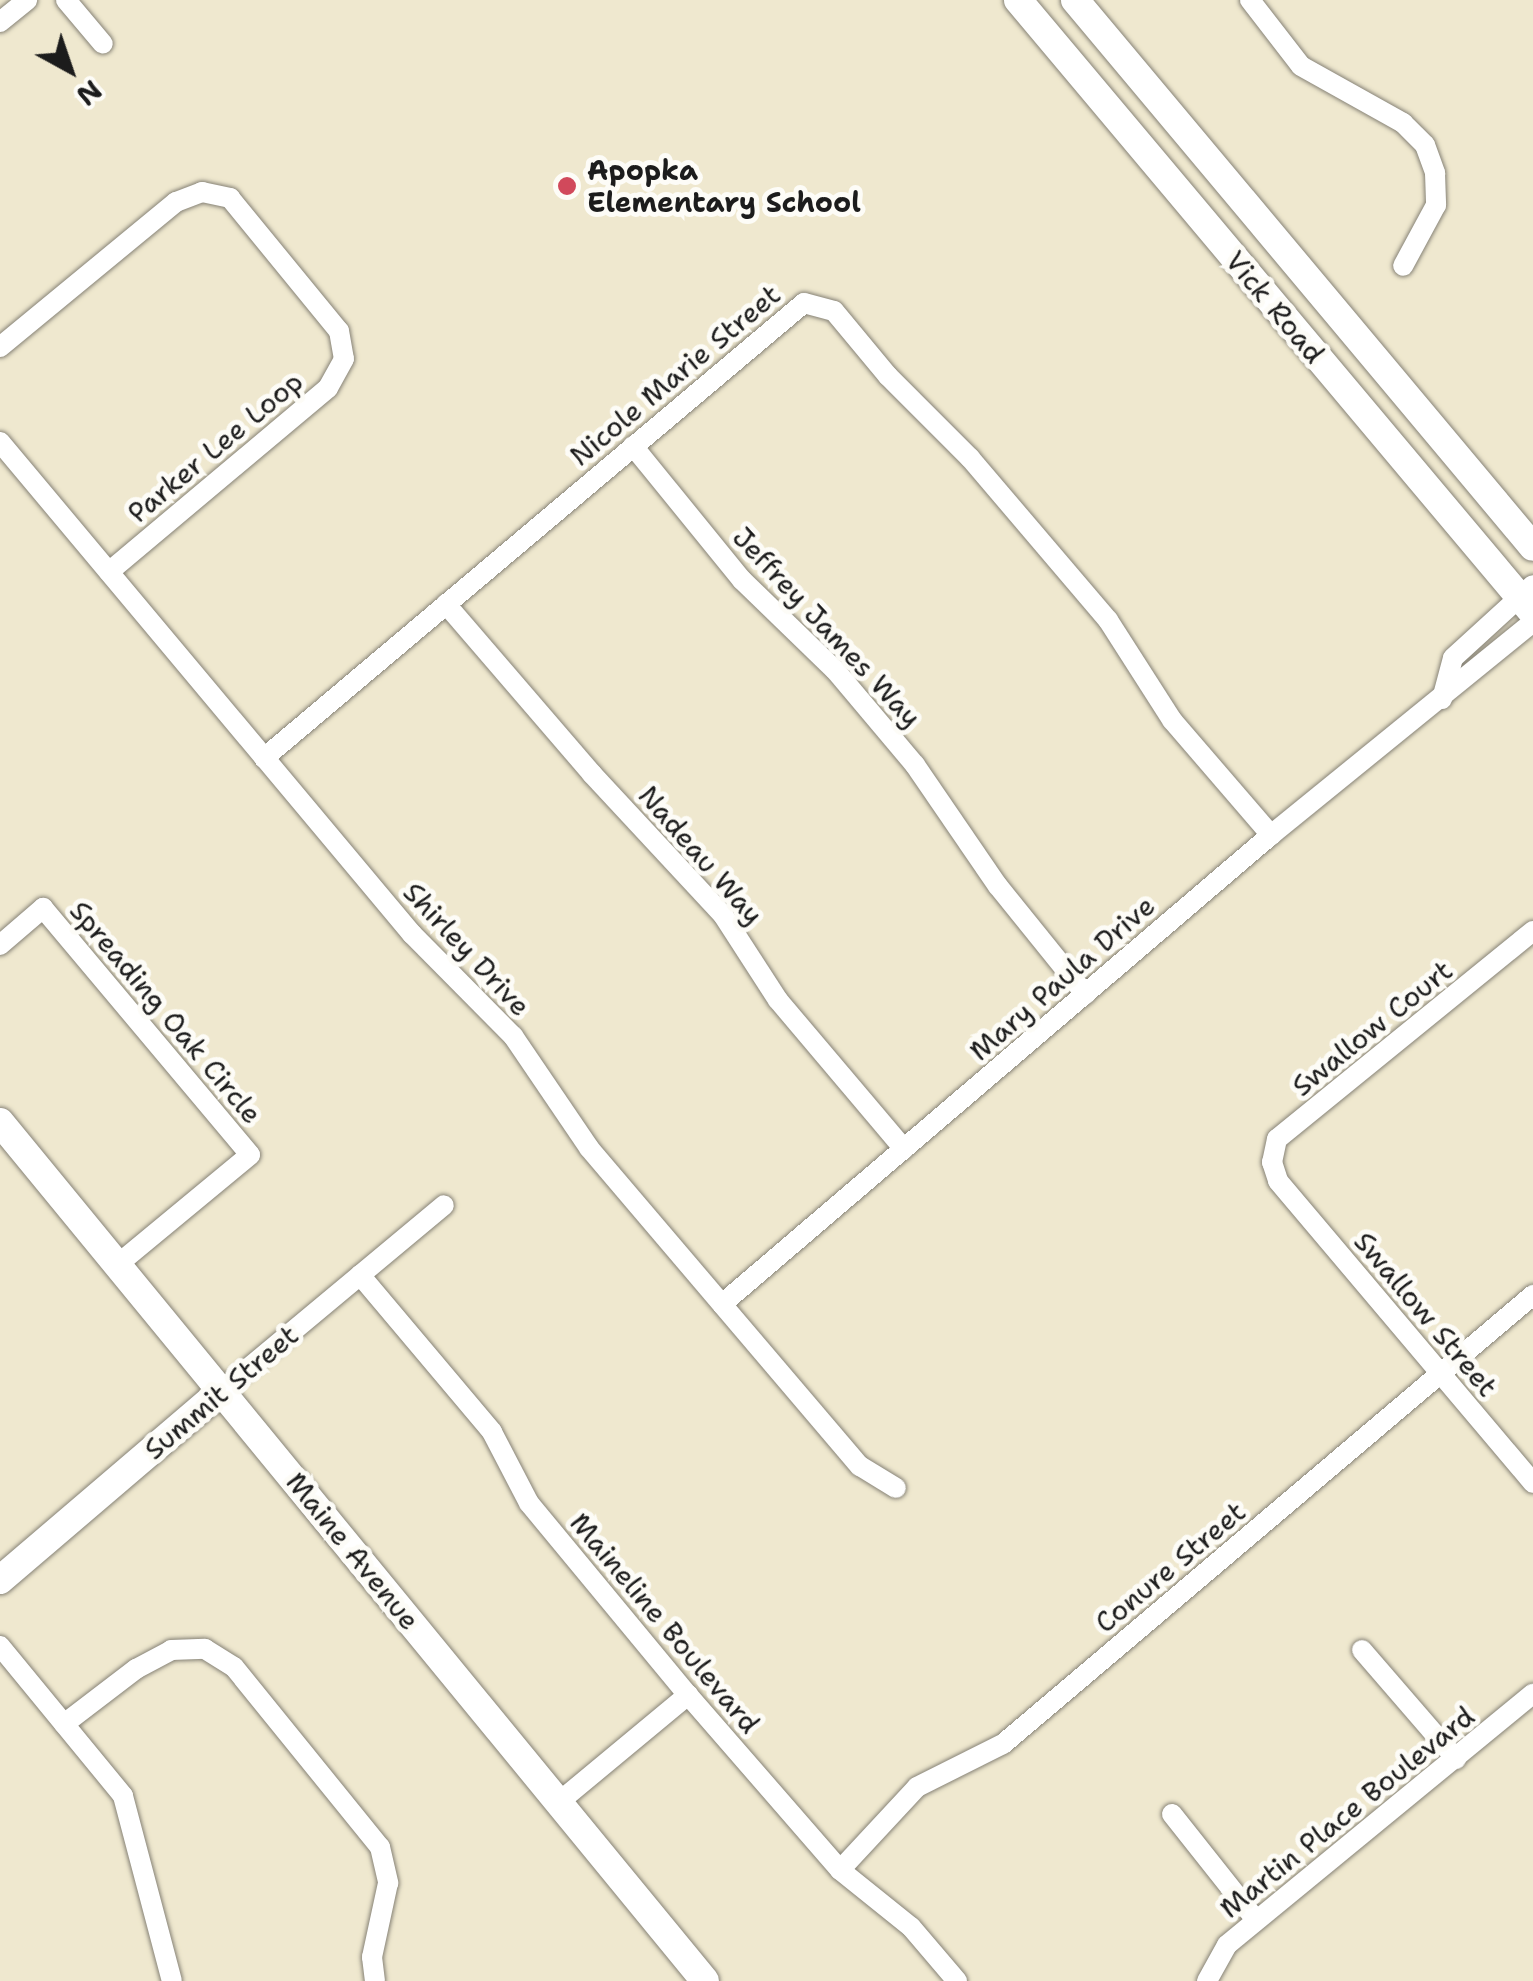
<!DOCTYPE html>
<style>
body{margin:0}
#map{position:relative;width:1533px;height:1981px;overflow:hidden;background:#efe8cf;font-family:"Shantell Sans",sans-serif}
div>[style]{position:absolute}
.roads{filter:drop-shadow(0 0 2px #868276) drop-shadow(0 0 2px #868276)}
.minor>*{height:20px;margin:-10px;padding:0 10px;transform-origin:10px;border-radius:10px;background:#fff}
.tertiary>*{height:28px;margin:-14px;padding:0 14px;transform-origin:14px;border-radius:14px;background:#fff}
.dots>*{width:28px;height:28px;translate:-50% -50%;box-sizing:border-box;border:5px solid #fdfcf7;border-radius:50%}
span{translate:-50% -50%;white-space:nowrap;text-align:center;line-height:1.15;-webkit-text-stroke:10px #fdfcf7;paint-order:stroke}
.poi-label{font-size:28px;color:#1c1c1c;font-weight:700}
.left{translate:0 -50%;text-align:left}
.street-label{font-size:28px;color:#1c1c1c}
.north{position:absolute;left:20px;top:20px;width:100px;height:100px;-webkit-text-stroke:8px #fdfcf7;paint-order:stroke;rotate:140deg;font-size:28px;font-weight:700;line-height:40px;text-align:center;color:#1c1c1c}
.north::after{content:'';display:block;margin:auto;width:35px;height:45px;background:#1c1c1c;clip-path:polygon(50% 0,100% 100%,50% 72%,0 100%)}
</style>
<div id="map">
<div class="roads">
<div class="minor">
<i style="left:66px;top:0;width:57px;rotate:49.9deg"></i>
<i style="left:1250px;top:0;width:83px;rotate:52.3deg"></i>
<i style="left:1301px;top:66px;width:117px;rotate:29.2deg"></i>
<i style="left:1403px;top:123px;width:31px;rotate:45deg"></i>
<i style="left:1425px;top:145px;width:30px;rotate:70deg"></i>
<i style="left:1435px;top:173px;width:32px;rotate:88deg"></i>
<i style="left:1436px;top:205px;width:69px;rotate:118.4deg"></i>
<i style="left:0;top:22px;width:35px;rotate:-39deg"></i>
<i style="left:0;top:347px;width:228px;rotate:-39.5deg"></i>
<i style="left:176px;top:202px;width:28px;rotate:-21deg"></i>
<i style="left:202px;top:192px;width:29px;rotate:12deg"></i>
<i style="left:230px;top:198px;width:172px;rotate:50.7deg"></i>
<i style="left:339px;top:331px;width:28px;rotate:80deg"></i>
<i style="left:344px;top:359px;width:33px;rotate:119deg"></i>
<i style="left:328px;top:388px;width:286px;rotate:140deg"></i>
<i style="left:0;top:442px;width:642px;rotate:50.06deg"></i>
<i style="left:412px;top:934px;width:144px;rotate:45.3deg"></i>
<i style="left:513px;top:1036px;width:135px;rotate:55.8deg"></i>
<i style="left:589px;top:1148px;width:418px;rotate:49.6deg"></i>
<i style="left:860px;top:1466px;width:42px;rotate:31.4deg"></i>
<i style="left:633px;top:446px;width:173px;rotate:50.9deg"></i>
<i style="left:742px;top:580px;width:129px;rotate:44.1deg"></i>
<i style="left:835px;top:670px;width:124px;rotate:49.9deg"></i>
<i style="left:915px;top:765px;width:147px;rotate:55.6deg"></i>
<i style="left:998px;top:886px;width:139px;rotate:51.1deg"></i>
<i style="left:446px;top:604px;width:224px;rotate:49.3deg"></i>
<i style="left:592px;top:774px;width:192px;rotate:47.1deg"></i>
<i style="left:723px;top:915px;width:101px;rotate:57.1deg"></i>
<i style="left:778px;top:1000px;width:195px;rotate:49.8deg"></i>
<i style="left:1442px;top:699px;width:42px;rotate:-75deg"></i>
<i style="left:1453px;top:658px;width:108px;rotate:-42.4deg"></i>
<i style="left:264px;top:758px;width:706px;rotate:-40.12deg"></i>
<i style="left:804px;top:303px;width:31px;rotate:15deg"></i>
<i style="left:834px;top:311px;width:85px;rotate:50.3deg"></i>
<i style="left:888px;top:376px;width:116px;rotate:45deg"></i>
<i style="left:970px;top:458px;width:213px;rotate:49.6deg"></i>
<i style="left:1108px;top:620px;width:119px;rotate:57.4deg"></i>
<i style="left:1172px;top:720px;width:152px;rotate:49.3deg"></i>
<i style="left:1533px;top:931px;width:330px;rotate:140.9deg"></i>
<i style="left:1277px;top:1139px;width:24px;rotate:102deg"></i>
<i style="left:1272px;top:1162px;width:20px;rotate:72deg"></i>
<i style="left:1278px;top:1181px;width:395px;rotate:49.8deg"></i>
<i style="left:0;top:945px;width:57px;rotate:-40.7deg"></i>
<i style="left:43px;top:908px;width:322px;rotate:50deg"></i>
<i style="left:250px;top:1155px;width:173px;rotate:140.4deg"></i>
<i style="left:360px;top:1275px;width:205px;rotate:49.9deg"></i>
<i style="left:492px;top:1432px;width:80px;rotate:62.5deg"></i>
<i style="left:529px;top:1503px;width:249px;rotate:50.4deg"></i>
<i style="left:688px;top:1695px;width:232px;rotate:49deg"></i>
<i style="left:840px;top:1870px;width:91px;rotate:38.8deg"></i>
<i style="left:911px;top:1927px;width:71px;rotate:49.6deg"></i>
<i style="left:722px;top:1304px;width:722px;rotate:-40.51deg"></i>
<i style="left:1271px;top:835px;width:338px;rotate:-39.1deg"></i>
<i style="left:221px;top:1391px;width:290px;rotate:-39.8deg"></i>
<i style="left:0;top:1646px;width:194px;rotate:50.6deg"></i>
<i style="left:123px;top:1796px;width:191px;rotate:75.2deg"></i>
<i style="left:1362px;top:1650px;width:144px;rotate:49.2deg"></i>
<i style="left:64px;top:1724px;width:91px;rotate:-37.4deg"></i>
<i style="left:136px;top:1669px;width:40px;rotate:-28deg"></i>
<i style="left:171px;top:1650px;width:34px;rotate:-2deg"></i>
<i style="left:205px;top:1649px;width:34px;rotate:32deg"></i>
<i style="left:234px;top:1667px;width:232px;rotate:51deg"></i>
<i style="left:380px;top:1847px;width:37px;rotate:77deg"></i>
<i style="left:388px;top:1883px;width:76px;rotate:102.2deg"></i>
<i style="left:372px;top:1957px;width:24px;rotate:83deg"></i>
<i style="left:559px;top:1802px;width:168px;rotate:-39.7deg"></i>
<i style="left:1172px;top:1814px;width:135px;rotate:51.6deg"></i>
<i style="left:840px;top:1870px;width:113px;rotate:-47.1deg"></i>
<i style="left:917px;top:1787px;width:96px;rotate:-26.6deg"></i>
<i style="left:1003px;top:1744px;width:695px;rotate:-40.27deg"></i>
<i style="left:1207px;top:1981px;width:41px;rotate:-60.9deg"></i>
<i style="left:1227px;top:1945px;width:396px;rotate:-39.4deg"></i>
</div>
<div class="tertiary">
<i style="left:1018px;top:0;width:801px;rotate:49.97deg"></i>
<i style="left:1075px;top:0;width:713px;rotate:50.06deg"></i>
<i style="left:0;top:1122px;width:1111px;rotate:50.62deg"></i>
<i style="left:0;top:1580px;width:291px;rotate:-40.5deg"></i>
</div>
</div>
<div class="dots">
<i style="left:567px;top:186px;background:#d1495b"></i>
</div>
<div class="poi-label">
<span class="left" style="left:587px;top:186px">Apopka<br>Elementary School</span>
</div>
<div class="street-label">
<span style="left:1275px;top:307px;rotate:50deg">Vick Road</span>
<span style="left:675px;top:375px;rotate:-40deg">Nicole Marie Street</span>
<span style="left:215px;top:447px;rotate:-40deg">Parker Lee Loop</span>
<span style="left:827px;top:627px;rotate:47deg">Jeffrey James Way</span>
<span style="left:701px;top:855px;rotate:49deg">Nadeau Way</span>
<span style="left:467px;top:949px;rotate:47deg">Shirley Drive</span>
<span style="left:1062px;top:978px;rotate:-41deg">Mary Paula Drive</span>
<span style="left:166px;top:1012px;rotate:50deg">Spreading Oak Circle</span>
<span style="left:1372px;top:1028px;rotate:-39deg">Swallow Court</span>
<span style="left:1426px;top:1314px;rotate:50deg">Swallow Street</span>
<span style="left:221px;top:1392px;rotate:-40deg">Summit Street</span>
<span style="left:353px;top:1551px;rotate:51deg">Maine Avenue</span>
<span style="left:1170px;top:1567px;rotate:-40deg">Conure Street</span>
<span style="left:665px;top:1623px;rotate:50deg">Maineline Boulevard</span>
<span style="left:1347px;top:1812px;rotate:-39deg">Martin Place Boulevard</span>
</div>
<div class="north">N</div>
</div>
